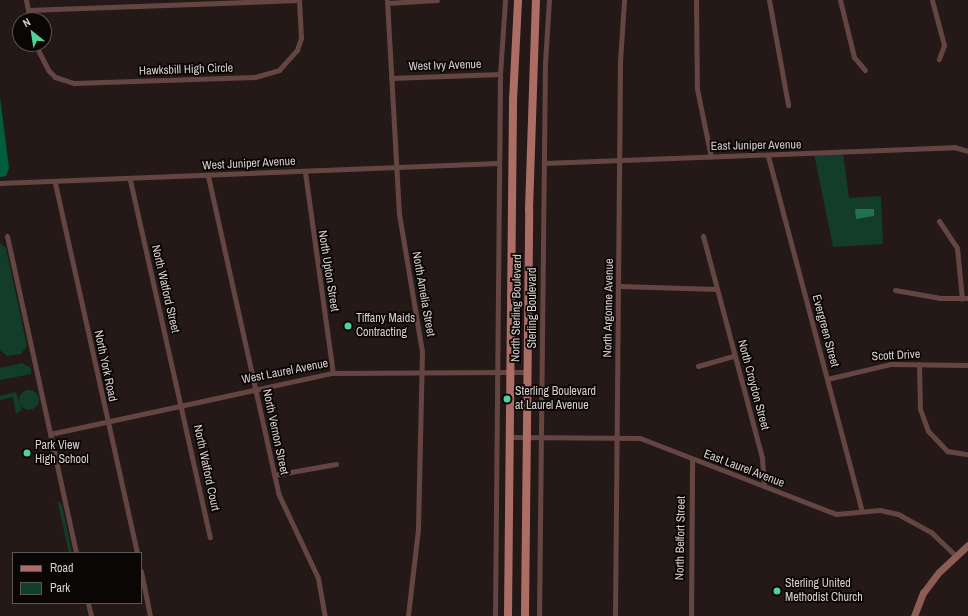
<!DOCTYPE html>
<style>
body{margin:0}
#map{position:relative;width:968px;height:616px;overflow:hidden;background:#241917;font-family:"Archivo Narrow",sans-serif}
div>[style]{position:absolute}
.green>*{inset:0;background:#113d29}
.round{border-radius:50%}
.forest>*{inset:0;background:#005e3c}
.water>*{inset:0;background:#20714e}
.street>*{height:5px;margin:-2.5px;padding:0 2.5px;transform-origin:2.5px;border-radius:2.5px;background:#644541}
.secondary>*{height:7px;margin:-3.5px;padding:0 3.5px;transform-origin:3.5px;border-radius:3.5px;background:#8d5c55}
.primary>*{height:8px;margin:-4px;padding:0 4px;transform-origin:4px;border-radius:4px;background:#ac6d65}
.dots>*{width:11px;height:11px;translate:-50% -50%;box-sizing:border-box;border:2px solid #0a0605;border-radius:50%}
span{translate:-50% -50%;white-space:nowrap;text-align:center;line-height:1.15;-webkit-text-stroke:3.5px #0a0605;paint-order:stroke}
.street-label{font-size:12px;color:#d7cfce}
.poi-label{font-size:12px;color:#d7cfce}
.left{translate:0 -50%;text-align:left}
.legend{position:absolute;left:12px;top:552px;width:130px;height:52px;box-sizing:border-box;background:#0a0605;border:1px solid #5c5655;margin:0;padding:5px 7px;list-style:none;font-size:12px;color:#d7cfce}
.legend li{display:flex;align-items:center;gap:8px;height:20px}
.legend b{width:20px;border:1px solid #5c5655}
.north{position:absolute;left:12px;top:12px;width:40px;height:40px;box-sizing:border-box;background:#0a0605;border:1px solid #5c5655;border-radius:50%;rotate:330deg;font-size:11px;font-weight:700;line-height:16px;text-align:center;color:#d7cfce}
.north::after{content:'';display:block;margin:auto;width:14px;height:18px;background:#50d398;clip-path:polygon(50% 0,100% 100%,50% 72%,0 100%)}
</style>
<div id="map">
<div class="green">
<i style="clip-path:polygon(843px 153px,849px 198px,881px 196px,883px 244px,833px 247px,814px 154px)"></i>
<i style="clip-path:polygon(0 243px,6px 248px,27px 346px,21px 354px,7px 356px,0 350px)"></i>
<i style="clip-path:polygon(22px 363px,31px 368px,31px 374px,0 380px,0 368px)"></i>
<i class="round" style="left:19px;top:390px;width:20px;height:20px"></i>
<i style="clip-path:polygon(16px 392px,22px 410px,16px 414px,13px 397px,0 400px,0 396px)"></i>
<i style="clip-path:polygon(59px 502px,62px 505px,72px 553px,69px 553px,58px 503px,53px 503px)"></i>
</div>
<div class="forest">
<i style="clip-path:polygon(0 97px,9px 168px,6px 176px,0 177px)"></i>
</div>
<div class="water">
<i style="clip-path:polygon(855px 209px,874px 209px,874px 216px,856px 219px)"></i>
</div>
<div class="street">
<i style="left:26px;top:0;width:20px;rotate:79deg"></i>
<i style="left:387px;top:0;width:214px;rotate:86.8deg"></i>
<i style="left:399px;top:214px;width:139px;rotate:80.5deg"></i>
<i style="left:422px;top:351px;width:178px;rotate:91.3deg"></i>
<i style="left:418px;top:529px;width:88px;rotate:96.6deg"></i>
<i style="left:696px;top:0;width:89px;rotate:89.4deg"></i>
<i style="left:697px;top:89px;width:69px;rotate:78.4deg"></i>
<i style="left:769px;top:0;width:107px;rotate:79.7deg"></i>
<i style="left:840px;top:0;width:59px;rotate:76.2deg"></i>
<i style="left:854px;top:57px;width:17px;rotate:50deg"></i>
<i style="left:932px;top:0;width:47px;rotate:75.1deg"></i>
<i style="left:944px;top:45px;width:15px;rotate:110deg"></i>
<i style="left:387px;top:3px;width:50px;rotate:-3.4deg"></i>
<i style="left:28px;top:10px;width:271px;rotate:-2.1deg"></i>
<i style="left:35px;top:44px;width:29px;rotate:63deg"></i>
<i style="left:48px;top:70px;width:10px;rotate:45deg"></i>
<i style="left:55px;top:77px;width:20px;rotate:18deg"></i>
<i style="left:74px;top:83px;width:181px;rotate:-1.9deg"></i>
<i style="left:255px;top:77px;width:25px;rotate:-16deg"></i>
<i style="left:279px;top:70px;width:27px;rotate:-48deg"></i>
<i style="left:297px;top:50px;width:13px;rotate:-72deg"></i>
<i style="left:301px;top:38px;width:38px;rotate:-93deg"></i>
<i style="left:391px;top:78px;width:109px;rotate:-2.1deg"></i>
<i style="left:768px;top:156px;width:367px;rotate:75.2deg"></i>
<i style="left:544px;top:163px;width:410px;rotate:-2.2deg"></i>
<i style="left:954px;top:147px;width:15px;rotate:16deg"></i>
<i style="left:305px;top:172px;width:203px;rotate:82.1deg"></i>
<i style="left:208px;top:176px;width:325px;rotate:77.5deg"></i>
<i style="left:278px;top:493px;width:94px;rotate:64.8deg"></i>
<i style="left:318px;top:578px;width:39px;rotate:80deg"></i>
<i style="left:130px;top:180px;width:366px;rotate:77.4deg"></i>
<i style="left:0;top:183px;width:499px;rotate:-2.3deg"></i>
<i style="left:55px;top:183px;width:379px;rotate:77.5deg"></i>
<i style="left:939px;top:221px;width:32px;rotate:56deg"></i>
<i style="left:957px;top:248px;width:51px;rotate:84.4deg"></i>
<i style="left:7px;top:236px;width:324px;rotate:77.7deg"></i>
<i style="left:703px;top:236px;width:230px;rotate:75.1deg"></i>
<i style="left:762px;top:458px;width:28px;rotate:86deg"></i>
<i style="left:620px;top:286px;width:97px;rotate:1.8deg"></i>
<i style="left:895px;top:290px;width:46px;rotate:10.1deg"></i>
<i style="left:940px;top:298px;width:28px"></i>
<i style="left:919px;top:364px;width:45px;rotate:88.7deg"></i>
<i style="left:920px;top:409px;width:23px;rotate:70deg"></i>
<i style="left:928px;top:431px;width:28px;rotate:46deg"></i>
<i style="left:947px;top:451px;width:19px;rotate:9deg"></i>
<i style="left:698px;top:366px;width:37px;rotate:-16deg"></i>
<i style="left:827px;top:379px;width:66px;rotate:-13.2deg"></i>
<i style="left:891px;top:364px;width:77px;rotate:0.7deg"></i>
<i style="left:50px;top:434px;width:289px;rotate:-12.2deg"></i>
<i style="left:333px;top:373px;width:194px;rotate:-0.3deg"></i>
<i style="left:512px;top:437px;width:128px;rotate:0.4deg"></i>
<i style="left:640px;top:438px;width:210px;rotate:21.2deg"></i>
<i style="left:836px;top:514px;width:44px;rotate:-5.2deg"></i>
<i style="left:880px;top:510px;width:18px;rotate:13deg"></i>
<i style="left:898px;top:514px;width:38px;rotate:29deg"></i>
<i style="left:931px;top:532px;width:35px;rotate:44deg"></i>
<i style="left:274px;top:475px;width:63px;rotate:-10.1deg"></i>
<i style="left:141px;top:571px;width:46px;rotate:78.7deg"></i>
<i style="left:88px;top:603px;width:13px;rotate:77deg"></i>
<i style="left:495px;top:616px;width:542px;rotate:-89.47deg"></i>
<i style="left:500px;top:74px;width:74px;rotate:-86.1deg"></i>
<i style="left:539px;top:616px;width:553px;rotate:-89.38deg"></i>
<i style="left:545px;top:63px;width:63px;rotate:-86.4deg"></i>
<i style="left:615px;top:616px;width:555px;rotate:-89.48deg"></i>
<i style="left:620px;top:61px;width:61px;rotate:-86.2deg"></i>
<i style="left:691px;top:616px;width:156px;rotate:-89.6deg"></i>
</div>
<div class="secondary">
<i style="left:914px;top:616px;width:25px;rotate:-69deg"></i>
<i style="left:923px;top:593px;width:26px;rotate:-53deg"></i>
<i style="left:939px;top:572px;width:40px;rotate:-43deg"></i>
</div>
<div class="primary">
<i style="left:508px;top:616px;width:516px;rotate:-89.44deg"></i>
<i style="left:513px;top:100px;width:100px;rotate:-87.1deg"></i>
<i style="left:525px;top:616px;width:406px;rotate:-89.4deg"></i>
<i style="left:529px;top:210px;width:210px;rotate:-88.1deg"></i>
</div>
<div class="dots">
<i style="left:348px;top:326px;background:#50d398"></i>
<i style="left:507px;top:399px;background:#50d398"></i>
<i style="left:27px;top:453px;background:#50d398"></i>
<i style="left:777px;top:591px;background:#50d398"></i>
</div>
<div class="street-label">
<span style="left:445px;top:66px;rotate:-2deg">West Ivy Avenue</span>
<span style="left:186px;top:70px;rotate:-2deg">Hawksbill High Circle</span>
<span style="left:756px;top:146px;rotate:-1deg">East Juniper Avenue</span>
<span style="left:249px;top:164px;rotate:-3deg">West Juniper Avenue</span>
<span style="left:328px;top:271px;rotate:81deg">North Upton Street</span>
<span style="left:165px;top:289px;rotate:77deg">North Watford Street</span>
<span style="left:423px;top:294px;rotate:80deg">North Amelia Street</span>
<span style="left:517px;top:308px;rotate:-89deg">North Sterling Boulevard</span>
<span style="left:533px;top:308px;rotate:-90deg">Sterling Boulevard</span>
<span style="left:609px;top:308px;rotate:-89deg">North Argonne Avenue</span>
<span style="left:825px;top:331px;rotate:75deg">Evergreen Street</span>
<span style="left:896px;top:356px;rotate:-3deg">Scott Drive</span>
<span style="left:105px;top:366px;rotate:78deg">North York Road</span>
<span style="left:285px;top:372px;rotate:-11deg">West Laurel Avenue</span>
<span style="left:753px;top:385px;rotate:75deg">North Croydon Street</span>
<span style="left:275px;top:432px;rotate:78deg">North Vernon Street</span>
<span style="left:206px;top:468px;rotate:78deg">North Watford Court</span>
<span style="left:744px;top:469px;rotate:21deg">East Laurel Avenue</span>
<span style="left:681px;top:538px;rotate:-89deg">North Belfort Street</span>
</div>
<div class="poi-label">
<span class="left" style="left:356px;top:326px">Tiffany Maids<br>Contracting</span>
<span class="left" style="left:515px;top:399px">Sterling Boulevard<br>at Laurel Avenue</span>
<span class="left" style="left:35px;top:453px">Park View<br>High School</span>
<span class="left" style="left:785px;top:591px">Sterling United<br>Methodist Church</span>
</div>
<ul class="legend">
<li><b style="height:5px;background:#ac6d65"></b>Road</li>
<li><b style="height:11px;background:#113d29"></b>Park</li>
</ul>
<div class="north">N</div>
</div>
